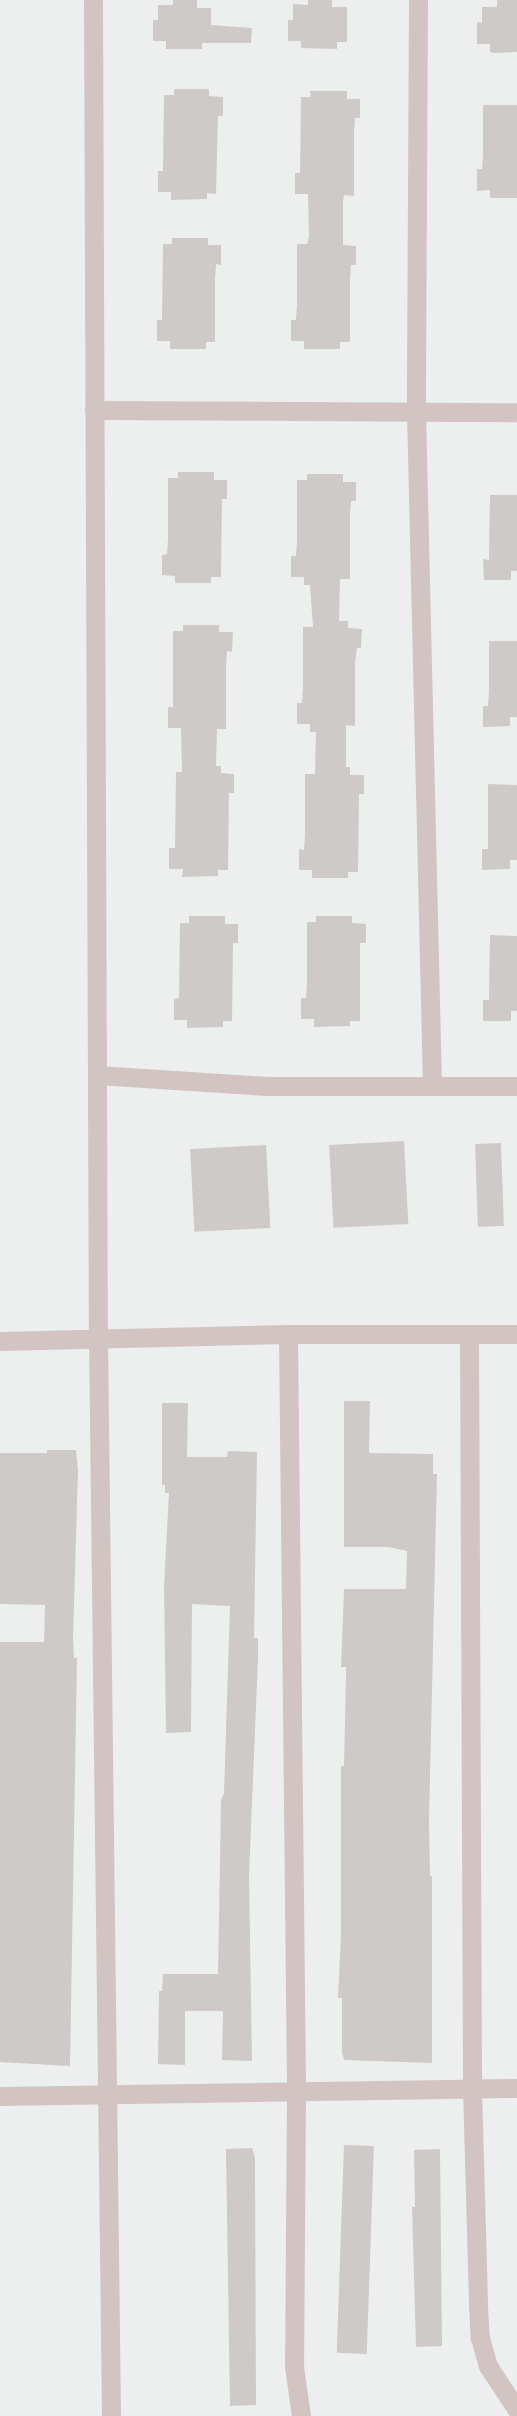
<!DOCTYPE html>
<style>
body{margin:0}
#map{position:relative;width:517px;height:2416px;overflow:hidden;background:#edefef;font-family:"Space Grotesk",sans-serif}
div>[style]{position:absolute}
.building>*{inset:0;background:#cecac7;transform-origin:0 0}
.street>*{height:19px;margin:-9.5px;padding:0 9.5px;transform-origin:9.5px;border-radius:9.5px;background:#d1c4c2}
span{translate:-50% -50%;white-space:nowrap;text-align:center;line-height:1.15;-webkit-text-stroke:5px #fff;paint-order:stroke}
</style>
<div id="map">
<div class="building">
<i style="clip-path:polygon(173px 0,197px 0,197px 8px,211px 8px,211px 25px,252px 28px,251px 43px,202px 43px,202px 49px,166px 49px,166px 41px,153px 41px,153px 20px,158px 20px,158px 5px,173px 5px)"></i>
<i style="clip-path:polygon(308px 0,332px 0,332px 7px,347px 7px,347px 42px,337px 42px,337px 49px,301px 48px,301px 41px,288px 41px,288px 20px,293px 20px,293px 4px,308px 5px)"></i>
<i style="clip-path:polygon(497px 0,517px 0,517px 52px,494px 53px,490px 52px,490px 44px,477px 44px,477px 22px,482px 23px,482px 7px,497px 7px)"></i>
<i style="clip-path:polygon(174px 89px,209px 89px,209px 96px,223px 97px,223px 116px,218px 116px,216px 194px,207px 193px,207px 199px,171px 200px,171px 192px,158px 192px,158px 171px,163px 171px,164px 95px,174px 95px)"></i>
<i style="clip-path:polygon(310px 91px,347px 91px,347px 99px,360px 99px,360px 118px,355px 118px,354px 133px,354px 196px,344px 195px,343px 203px,343px 245px,356px 246px,356px 265px,351px 265px,350px 280px,350px 342px,340px 342px,340px 349px,304px 349px,304px 341px,291px 341px,291px 320px,296px 320px,297px 305px,297px 244px,307px 244px,309px 237px,308px 194px,295px 194px,295px 173px,300px 173px,301px 97px,311px 97px)"></i>
<i style="clip-path:polygon(483px 105px,517px 105px,517px 198px,490px 198px,490px 190px,477px 191px,477px 169px,482px 169px,483px 154px)"></i>
<i style="clip-path:polygon(172px 238px,208px 238px,208px 245px,221px 245px,221px 265px,216px 264px,215px 280px,215px 342px,206px 342px,206px 349px,170px 349px,170px 341px,157px 341px,157px 320px,162px 320px,163px 244px,172px 244px)"></i>
<i style="clip-path:polygon(178px 472px,214px 472px,214px 480px,227px 480px,227px 499px,222px 499px,221px 577px,211px 577px,211px 583px,175px 583px,175px 576px,162px 575px,162px 555px,167px 554px,168px 539px,168px 478px,178px 478px)"></i>
<i style="clip-path:polygon(307px 474px,343px 474px,343px 482px,356px 482px,356px 501px,351px 501px,350px 516px,350px 579px,340px 579px,339px 621px,348px 621px,348px 628px,362px 629px,361px 648px,357px 648px,355px 663px,355px 726px,346px 725px,346px 767px,350px 767px,350px 775px,364px 775px,364px 794px,359px 794px,358px 872px,348px 872px,348px 878px,312px 878px,312px 870px,299px 870px,299px 849px,304px 850px,305px 834px,305px 774px,315px 774px,316px 732px,310px 732px,310px 724px,297px 724px,297px 703px,302px 703px,303px 688px,303px 627px,313px 627px,310px 585px,304px 585px,304px 577px,291px 577px,291px 556px,296px 556px,297px 541px,297px 480px,307px 480px)"></i>
<i style="clip-path:polygon(490px 495px,517px 495px,517px 571px,511px 571px,511px 580px,484px 580px,483px 559px,489px 560px)"></i>
<i style="clip-path:polygon(183px 625px,219px 625px,219px 632px,233px 632px,232px 652px,227px 651px,226px 667px,226px 729px,217px 729px,216px 766px,221px 766px,221px 773px,234px 774px,234px 793px,229px 793px,228px 870px,218px 870px,218px 876px,182px 877px,183px 869px,169px 869px,169px 848px,175px 848px,176px 772px,182px 772px,181px 728px,168px 728px,168px 707px,173px 707px,173px 631px,183px 631px)"></i>
<i style="clip-path:polygon(489px 641px,517px 641px,517px 717px,510px 717px,510px 726px,483px 727px,483px 706px,488px 706px,489px 690px)"></i>
<i style="clip-path:polygon(488px 784px,517px 785px,517px 860px,510px 860px,510px 869px,482px 870px,482px 849px,488px 849px)"></i>
<i style="clip-path:polygon(189px 916px,225px 916px,225px 924px,238px 924px,238px 943px,233px 943px,232px 1021px,223px 1021px,223px 1027px,187px 1028px,187px 1020px,174px 1020px,174px 999px,179px 998px,180px 923px,189px 923px)"></i>
<i style="clip-path:polygon(316px 916px,352px 916px,352px 923px,366px 924px,366px 943px,360px 943px,360px 1021px,350px 1021px,350px 1026px,314px 1027px,314px 1019px,301px 1019px,301px 998px,306px 998px,307px 983px,307px 922px,316px 922px)"></i>
<i style="clip-path:polygon(490px 935px,517px 936px,517px 1011px,511px 1011px,511px 1021px,483px 1021px,483px 1000px,489px 1000px)"></i>
<i style="left:404px;top:1141px;width:83px;height:75px;rotate:87deg"></i>
<i style="left:501px;top:1143px;width:83px;height:26px;rotate:88deg"></i>
<i style="left:266px;top:1145px;width:83px;height:76px;rotate:87deg"></i>
<i style="clip-path:polygon(344px 1401px,370px 1401px,369px 1453px,433px 1454px,433px 1474px,437px 1474px,429px 1820px,430px 1876px,432px 1876px,432px 2063px,344px 2060px,342px 2052px,342px 1998px,338px 1998px,341px 1934px,341px 1766px,344px 1766px,346px 1676px,346px 1667px,341px 1667px,344px 1589px,406px 1589px,407px 1551px,388px 1547px,344px 1547px)"></i>
<i style="clip-path:polygon(162px 1403px,188px 1403px,187px 1457px,227px 1457px,228px 1451px,257px 1452px,254px 1638px,258px 1638px,258px 1658px,249px 1876px,252px 2061px,222px 2060px,223px 2011px,185px 2011px,185px 2065px,158px 2064px,159px 1991px,162px 1991px,163px 1974px,218px 1974px,221px 1801px,224px 1793px,230px 1606px,192px 1604px,191px 1732px,166px 1733px,164px 1586px,169px 1493px,165px 1493px,165px 1485px,162px 1485px)"></i>
<i style="clip-path:polygon(47px 1450px,76px 1450px,78px 1470px,73px 1639px,74px 1658px,77px 1658px,70px 2066px,0 2062px,0 1642px,44px 1642px,45px 1605px,0 1604px,0 1453px,47px 1453px)"></i>
<i style="left:344px;top:2145px;width:30px;height:208px;rotate:2deg"></i>
<i style="clip-path:polygon(252px 2148px,255px 2157px,256px 2405px,230px 2406px,226px 2149px)"></i>
<i style="clip-path:polygon(440px 2149px,442px 2346px,416px 2347px,412px 2207px,415px 2207px,414px 2150px)"></i>
</div>
<div class="street">
<i style="left:93px;top:0;width:1337px;rotate:89.79deg"></i>
<i style="left:98px;top:1337px;width:1079px;rotate:89.31deg"></i>
<i style="left:418px;top:0;width:412px;rotate:90.3deg"></i>
<i style="left:416px;top:412px;width:674px;rotate:88.64deg"></i>
<i style="left:94px;top:410px;width:423px;rotate:0.3deg"></i>
<i style="left:97px;top:1075px;width:170px;rotate:3.7deg"></i>
<i style="left:267px;top:1086px;width:250px"></i>
<i style="left:288px;top:1334px;width:757px;rotate:89.39deg"></i>
<i style="left:296px;top:2091px;width:275px;rotate:90.4deg"></i>
<i style="left:294px;top:2366px;width:50px;rotate:82deg"></i>
<i style="left:469px;top:1334px;width:754px;rotate:89.77deg"></i>
<i style="left:472px;top:2088px;width:217px;rotate:88.4deg"></i>
<i style="left:478px;top:2305px;width:33px;rotate:87deg"></i>
<i style="left:480px;top:2338px;width:29px;rotate:74deg"></i>
<i style="left:488px;top:2366px;width:53px;rotate:56.6deg"></i>
<i style="left:0;top:1341px;width:288px;rotate:-1.4deg"></i>
<i style="left:288px;top:1334px;width:229px"></i>
<i style="left:0;top:2096px;width:517px;rotate:-0.89deg"></i>
</div>
</div>
